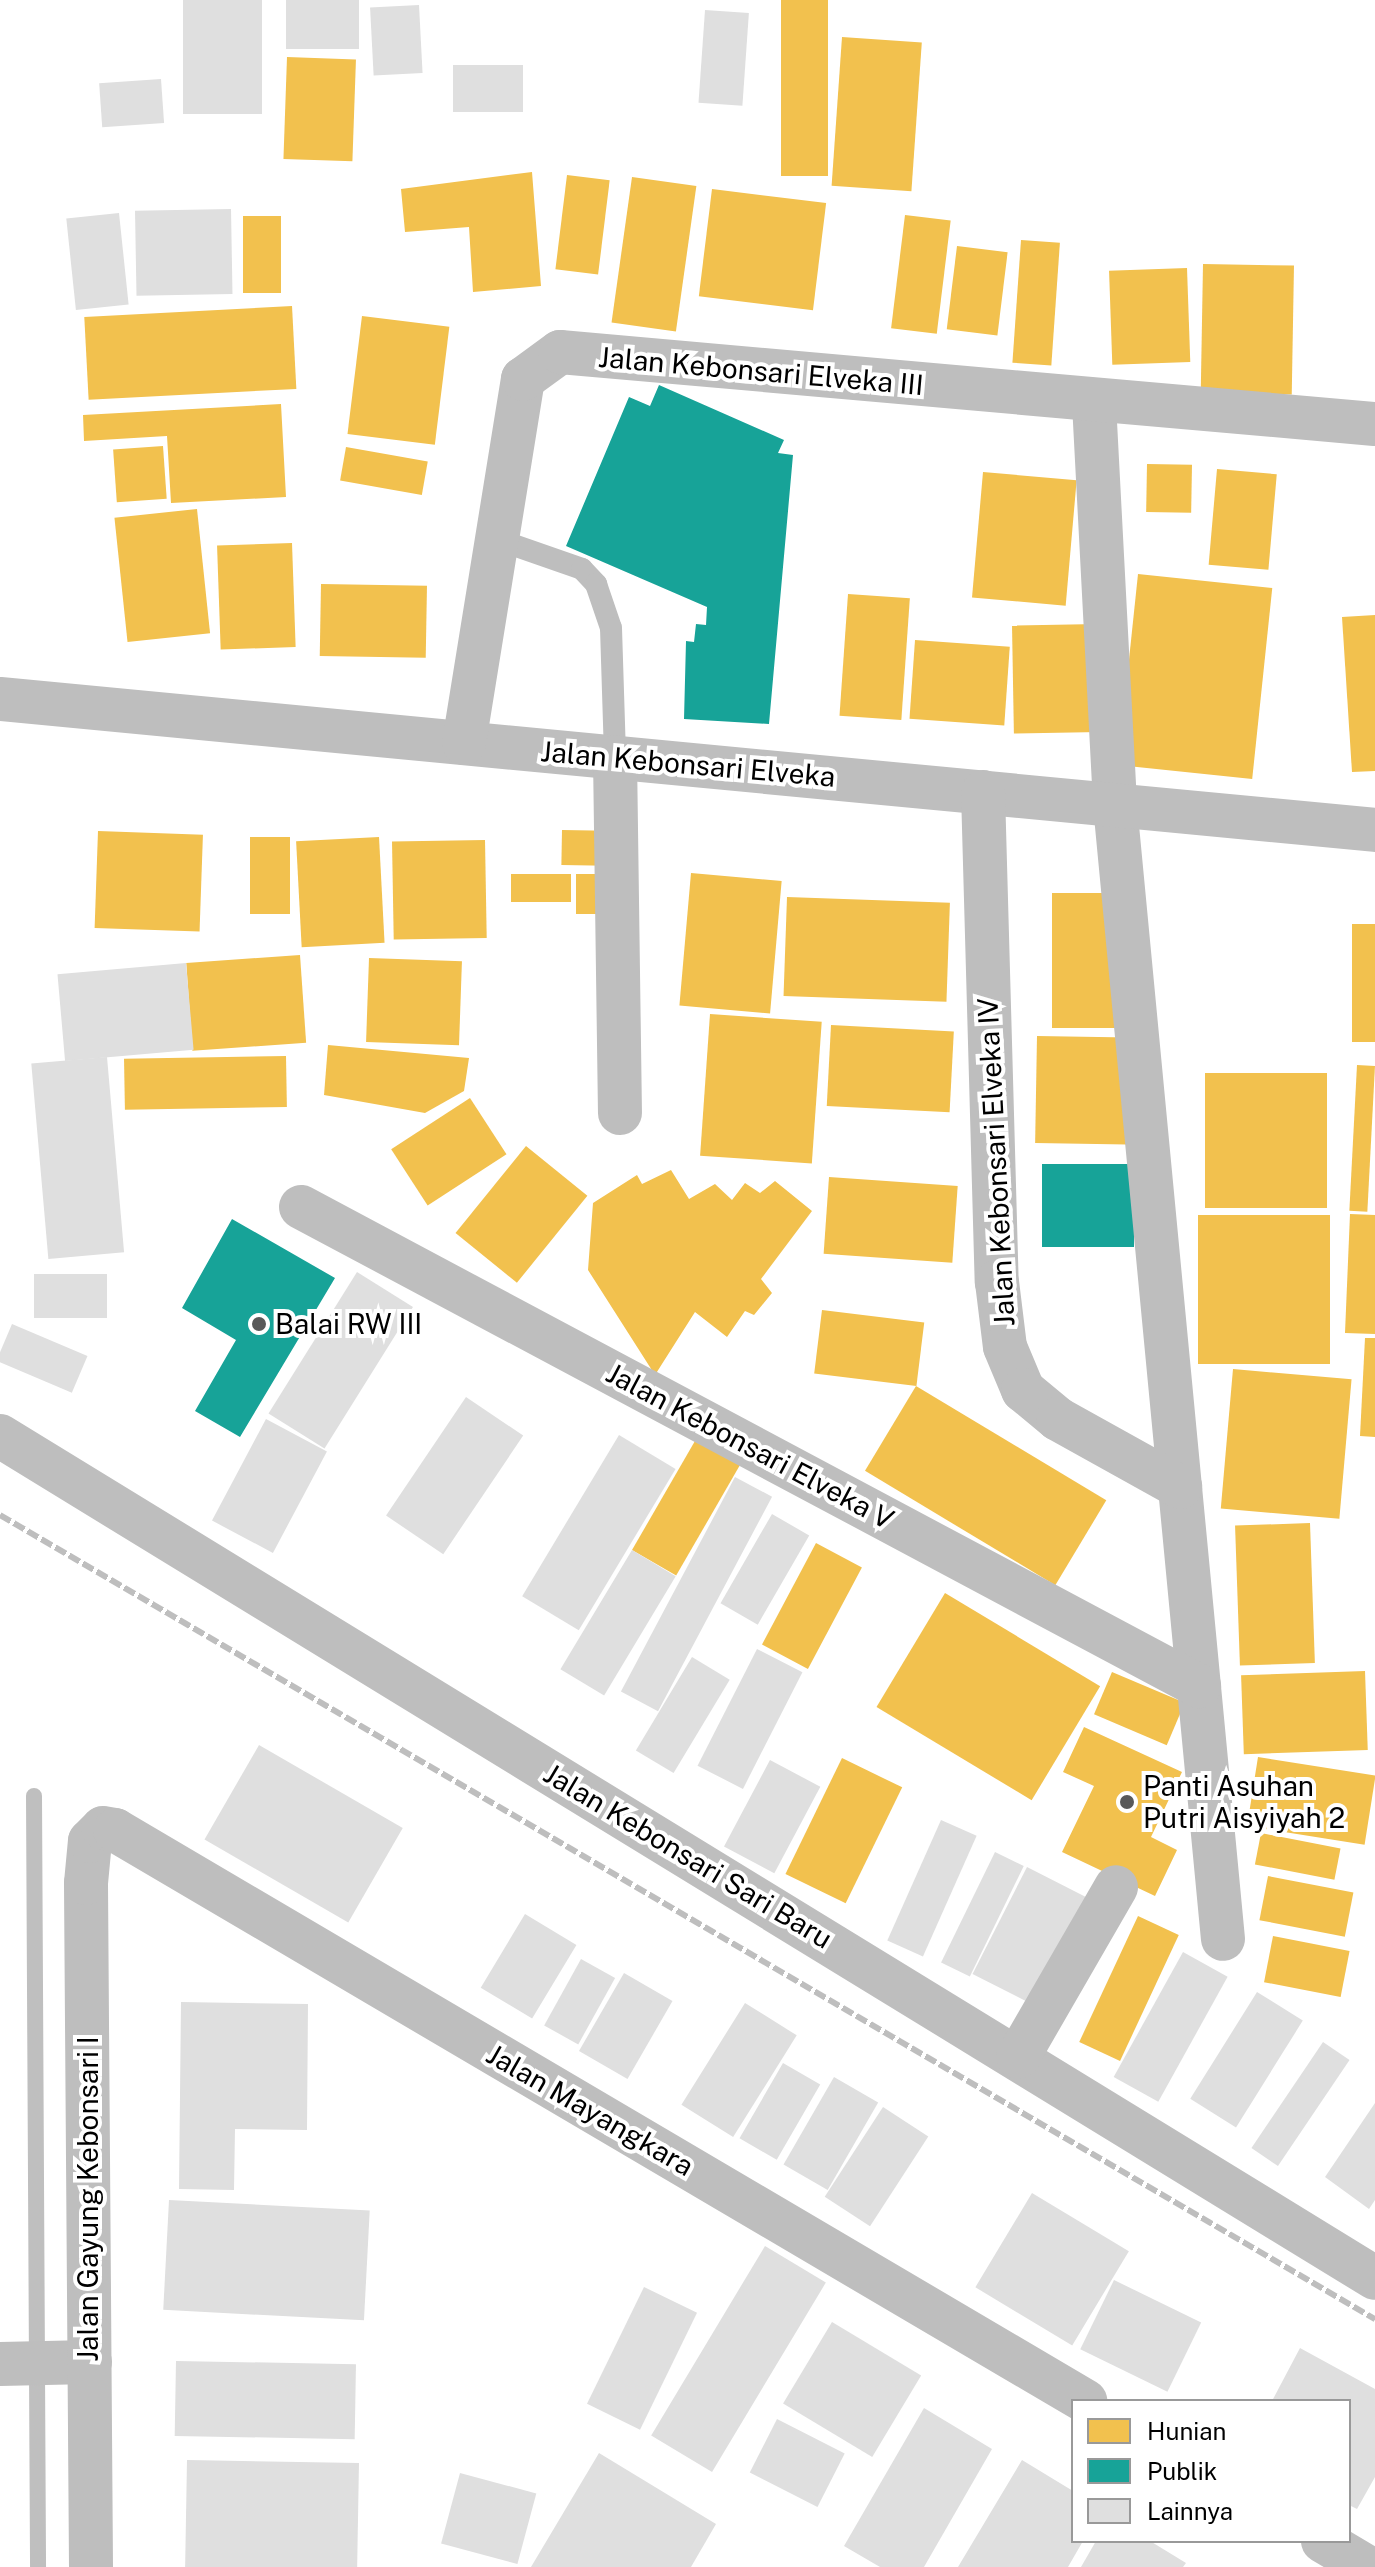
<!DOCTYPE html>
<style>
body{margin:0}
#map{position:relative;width:1375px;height:2567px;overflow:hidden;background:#fff;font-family:"Public Sans",sans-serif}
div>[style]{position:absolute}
.homes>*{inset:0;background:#f2c14e;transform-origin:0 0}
.public>*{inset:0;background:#17a398;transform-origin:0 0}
.stream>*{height:16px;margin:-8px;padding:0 8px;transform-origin:8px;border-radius:8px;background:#bfbfbf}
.building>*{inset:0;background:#dfdfdf;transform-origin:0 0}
.lane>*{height:22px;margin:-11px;padding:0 11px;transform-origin:11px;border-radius:11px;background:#bebebe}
.street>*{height:44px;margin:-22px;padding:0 22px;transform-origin:22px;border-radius:22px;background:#bebebe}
.rail>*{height:6px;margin-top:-3px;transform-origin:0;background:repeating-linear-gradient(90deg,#bebebe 0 12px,transparent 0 16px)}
.dots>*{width:22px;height:22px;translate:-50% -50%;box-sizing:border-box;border:4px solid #fff;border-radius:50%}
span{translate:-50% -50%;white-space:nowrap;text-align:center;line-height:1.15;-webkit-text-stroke:8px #fff;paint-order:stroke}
.street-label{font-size:28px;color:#000}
.poi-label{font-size:28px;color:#000}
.left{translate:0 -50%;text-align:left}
.legend{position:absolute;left:1071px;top:2399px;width:280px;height:144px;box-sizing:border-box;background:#fff;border:2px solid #999;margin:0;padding:10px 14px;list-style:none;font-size:24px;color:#000}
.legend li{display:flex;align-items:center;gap:16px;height:40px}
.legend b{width:40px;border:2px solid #999}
</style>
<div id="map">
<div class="homes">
<i style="left:781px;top:0;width:47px;height:176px"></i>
<i style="left:842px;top:37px;width:80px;height:149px;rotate:4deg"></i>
<i style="left:287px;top:57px;width:69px;height:102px;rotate:2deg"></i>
<i style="clip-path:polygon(532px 172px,541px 286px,473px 292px,469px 227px,405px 232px,401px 189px)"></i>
<i style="left:567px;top:175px;width:43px;height:95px;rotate:7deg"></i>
<i style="left:632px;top:177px;width:65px;height:147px;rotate:8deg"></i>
<i style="left:712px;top:189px;width:115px;height:108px;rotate:7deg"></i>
<i style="left:905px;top:215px;width:46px;height:114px;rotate:7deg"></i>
<i style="left:243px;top:216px;width:38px;height:77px"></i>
<i style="left:1021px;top:240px;width:39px;height:123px;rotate:4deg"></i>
<i style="left:957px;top:246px;width:51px;height:84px;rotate:7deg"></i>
<i style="left:1203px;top:264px;width:91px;height:129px;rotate:1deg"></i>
<i style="left:1187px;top:268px;width:94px;height:78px;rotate:88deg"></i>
<i style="left:292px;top:306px;width:83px;height:208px;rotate:87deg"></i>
<i style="left:362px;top:316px;width:88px;height:119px;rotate:7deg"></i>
<i style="clip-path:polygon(281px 404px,286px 497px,171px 503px,167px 436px,84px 441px,83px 415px)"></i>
<i style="left:163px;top:446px;width:53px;height:50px;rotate:86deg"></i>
<i style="left:346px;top:447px;width:83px;height:34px;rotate:10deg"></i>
<i style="left:1147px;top:464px;width:45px;height:48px;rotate:1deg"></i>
<i style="left:1217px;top:469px;width:60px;height:96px;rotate:5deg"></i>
<i style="left:983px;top:472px;width:94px;height:126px;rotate:5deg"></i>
<i style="left:197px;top:509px;width:125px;height:83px;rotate:84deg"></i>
<i style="left:292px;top:543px;width:104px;height:75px;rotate:88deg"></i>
<i style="left:1138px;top:574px;width:135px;height:192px;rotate:6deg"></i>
<i style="left:321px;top:584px;width:106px;height:72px;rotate:1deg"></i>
<i style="left:848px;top:594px;width:62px;height:122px;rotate:4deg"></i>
<i style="clip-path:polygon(1375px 615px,1375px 771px,1352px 772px,1342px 617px)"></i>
<i style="left:1098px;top:624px;width:108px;height:86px;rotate:89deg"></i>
<i style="left:915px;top:640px;width:95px;height:79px;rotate:4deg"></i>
<i style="left:562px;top:830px;width:45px;height:35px;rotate:1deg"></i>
<i style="left:98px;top:831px;width:105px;height:97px;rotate:2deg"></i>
<i style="left:250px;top:837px;width:40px;height:77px"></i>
<i style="left:379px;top:837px;width:106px;height:83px;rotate:87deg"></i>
<i style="left:485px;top:840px;width:98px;height:93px;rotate:89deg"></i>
<i style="left:691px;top:873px;width:91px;height:133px;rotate:5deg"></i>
<i style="left:511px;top:874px;width:60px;height:28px"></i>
<i style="left:576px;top:874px;width:28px;height:40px"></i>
<i style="left:1052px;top:893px;width:64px;height:135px"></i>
<i style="left:787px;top:897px;width:163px;height:99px;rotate:2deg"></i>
<i style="left:1352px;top:924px;width:23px;height:118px"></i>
<i style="left:300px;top:955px;width:88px;height:114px;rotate:86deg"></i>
<i style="left:369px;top:958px;width:93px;height:84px;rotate:2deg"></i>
<i style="left:710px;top:1014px;width:112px;height:142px;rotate:4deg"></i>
<i style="left:831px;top:1025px;width:123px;height:81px;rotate:3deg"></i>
<i style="left:1037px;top:1036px;width:92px;height:107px;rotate:1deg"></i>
<i style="clip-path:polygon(328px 1045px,469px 1058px,464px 1091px,425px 1113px,324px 1095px)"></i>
<i style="left:286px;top:1056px;width:51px;height:162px;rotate:89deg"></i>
<i style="left:1357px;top:1065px;width:18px;height:146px;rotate:3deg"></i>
<i style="left:1205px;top:1073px;width:122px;height:135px"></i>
<i style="left:470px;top:1098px;width:67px;height:94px;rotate:57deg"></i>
<i style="left:526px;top:1146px;width:79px;height:112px;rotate:39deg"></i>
<i style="clip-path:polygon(671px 1170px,689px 1199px,715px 1184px,732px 1200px,745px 1183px,760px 1193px,775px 1181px,812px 1211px,761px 1279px,772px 1293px,754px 1315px,745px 1311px,727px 1337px,695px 1312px,655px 1375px,588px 1270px,593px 1203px,637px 1175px,642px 1184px)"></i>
<i style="left:829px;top:1177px;width:129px;height:77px;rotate:4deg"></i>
<i style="clip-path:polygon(1350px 1214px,1375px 1215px,1375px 1334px,1345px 1333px)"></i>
<i style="left:1198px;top:1215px;width:132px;height:149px"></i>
<i style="left:822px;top:1310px;width:103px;height:64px;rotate:7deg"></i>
<i style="clip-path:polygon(1365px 1338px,1375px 1338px,1375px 1437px,1360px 1436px)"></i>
<i style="left:1233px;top:1369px;width:119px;height:140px;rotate:5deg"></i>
<i style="left:916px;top:1386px;width:222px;height:99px;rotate:31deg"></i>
<i style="left:699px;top:1434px;width:51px;height:134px;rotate:30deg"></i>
<i style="left:1310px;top:1523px;width:140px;height:75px;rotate:88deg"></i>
<i style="left:816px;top:1543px;width:52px;height:115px;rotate:28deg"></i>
<i style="left:945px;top:1593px;width:181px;height:133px;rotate:31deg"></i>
<i style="left:1365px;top:1671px;width:79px;height:124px;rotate:88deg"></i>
<i style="left:1112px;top:1672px;width:79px;height:46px;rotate:23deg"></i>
<i style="clip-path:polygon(1084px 1727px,1182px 1772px,1151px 1837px,1177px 1850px,1155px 1896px,1062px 1852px,1094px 1786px,1063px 1772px)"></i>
<i style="left:1258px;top:1757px;width:119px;height:70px;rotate:9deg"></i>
<i style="left:842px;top:1758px;width:67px;height:129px;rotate:26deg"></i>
<i style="left:1261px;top:1833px;width:81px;height:32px;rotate:11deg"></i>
<i style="left:1268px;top:1876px;width:87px;height:45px;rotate:11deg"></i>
<i style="left:1138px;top:1916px;width:45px;height:139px;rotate:25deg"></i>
<i style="left:1273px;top:1936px;width:78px;height:47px;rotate:11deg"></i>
</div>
<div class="public">
<i style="clip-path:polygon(659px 385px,784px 440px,778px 453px,793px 455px,769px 724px,684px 719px,686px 641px,694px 642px,696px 624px,706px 625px,707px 607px,566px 546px,629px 397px,650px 406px)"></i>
<i style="left:1042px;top:1164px;width:92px;height:83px"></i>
<i style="clip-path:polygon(232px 1219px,335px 1278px,240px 1437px,195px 1411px,236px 1340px,182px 1308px)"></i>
</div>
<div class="stream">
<i style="left:34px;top:1796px;width:771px;rotate:89.7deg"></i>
</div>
<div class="building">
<i style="left:183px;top:0;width:79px;height:114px"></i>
<i style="left:286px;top:0;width:73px;height:49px"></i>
<i style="left:419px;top:5px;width:68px;height:49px;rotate:87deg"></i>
<i style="left:705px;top:10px;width:44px;height:93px;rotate:4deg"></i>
<i style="left:453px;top:65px;width:70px;height:47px"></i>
<i style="left:161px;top:79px;width:44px;height:62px;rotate:86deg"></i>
<i style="left:231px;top:209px;width:85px;height:96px;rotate:89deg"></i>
<i style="left:119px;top:213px;width:92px;height:53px;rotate:84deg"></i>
<i style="left:186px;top:963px;width:87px;height:129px;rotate:85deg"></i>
<i style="left:107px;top:1057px;width:196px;height:76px;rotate:85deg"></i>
<i style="left:357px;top:1272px;width:66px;height:167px;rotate:32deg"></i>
<i style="left:34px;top:1274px;width:73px;height:44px"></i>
<i style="left:12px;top:1324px;width:82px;height:40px;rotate:23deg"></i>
<i style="left:466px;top:1397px;width:69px;height:143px;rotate:34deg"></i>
<i style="left:266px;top:1419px;width:69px;height:115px;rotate:28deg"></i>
<i style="left:619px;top:1435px;width:66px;height:188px;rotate:31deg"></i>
<i style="left:735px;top:1477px;width:42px;height:243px;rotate:28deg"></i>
<i style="left:772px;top:1514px;width:43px;height:103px;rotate:30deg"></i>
<i style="left:632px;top:1550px;width:51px;height:139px;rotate:31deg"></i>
<i style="left:757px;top:1649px;width:51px;height:131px;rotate:27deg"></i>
<i style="left:692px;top:1657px;width:44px;height:109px;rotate:31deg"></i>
<i style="left:259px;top:1745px;width:166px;height:109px;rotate:30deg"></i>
<i style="left:770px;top:1760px;width:57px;height:98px;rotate:28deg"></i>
<i style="left:941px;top:1820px;width:39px;height:132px;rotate:24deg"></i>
<i style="left:995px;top:1852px;width:32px;height:123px;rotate:26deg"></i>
<i style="left:1027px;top:1867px;width:76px;height:120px;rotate:27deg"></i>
<i style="left:525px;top:1914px;width:60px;height:86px;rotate:31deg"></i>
<i style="left:1183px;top:1952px;width:51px;height:143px;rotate:29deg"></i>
<i style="left:581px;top:1959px;width:39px;height:76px;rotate:29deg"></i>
<i style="left:624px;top:1973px;width:56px;height:90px;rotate:30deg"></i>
<i style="left:1257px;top:1992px;width:54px;height:126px;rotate:32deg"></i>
<i style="clip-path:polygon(181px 2002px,308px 2004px,307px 2130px,235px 2129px,234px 2190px,179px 2189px)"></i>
<i style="left:745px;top:2003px;width:61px;height:120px;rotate:32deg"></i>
<i style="left:1323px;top:2042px;width:32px;height:128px;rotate:34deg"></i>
<i style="left:783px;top:2063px;width:43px;height:87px;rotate:30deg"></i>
<i style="left:834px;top:2077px;width:51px;height:101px;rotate:30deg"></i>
<i style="clip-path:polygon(1375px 2103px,1375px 2200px,1369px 2209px,1325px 2177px)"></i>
<i style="left:883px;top:2107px;width:54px;height:107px;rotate:33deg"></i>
<i style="left:1032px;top:2193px;width:113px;height:110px;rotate:31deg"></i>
<i style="left:169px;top:2200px;width:201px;height:110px;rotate:3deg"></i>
<i style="left:765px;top:2246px;width:71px;height:221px;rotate:31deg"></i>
<i style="left:1114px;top:2280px;width:97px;height:77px;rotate:26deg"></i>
<i style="left:644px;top:2287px;width:59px;height:130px;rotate:26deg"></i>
<i style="left:832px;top:2322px;width:104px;height:95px;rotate:31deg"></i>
<i style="clip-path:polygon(1300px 2348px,1375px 2389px,1375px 2477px,1357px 2509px,1349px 2505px,1349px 2401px,1272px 2401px)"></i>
<i style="left:176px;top:2361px;width:180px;height:75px;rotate:1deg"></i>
<i style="clip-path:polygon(924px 2408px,992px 2449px,924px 2567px,880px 2567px,844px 2546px)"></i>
<i style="left:777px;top:2419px;width:76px;height:60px;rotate:27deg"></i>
<i style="clip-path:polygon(599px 2453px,716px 2524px,691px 2567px,531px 2567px)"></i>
<i style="left:187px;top:2460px;width:172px;height:107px;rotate:1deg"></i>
<i style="clip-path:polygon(1022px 2460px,1073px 2491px,1073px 2541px,1083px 2541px,1068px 2567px,958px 2567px)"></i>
<i style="left:460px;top:2473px;width:79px;height:73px;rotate:15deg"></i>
<i style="clip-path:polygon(1096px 2541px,1150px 2541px,1186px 2563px,1183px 2567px,1081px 2567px)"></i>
</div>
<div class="lane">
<i style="left:496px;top:539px;width:91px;rotate:19.2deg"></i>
<i style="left:582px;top:569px;width:21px;rotate:47deg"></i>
<i style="left:596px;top:584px;width:46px;rotate:71.2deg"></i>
<i style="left:611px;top:628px;width:129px;rotate:88.2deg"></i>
</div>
<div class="street">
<i style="left:1094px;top:403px;width:403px;rotate:87deg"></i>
<i style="left:1115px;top:805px;width:1139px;rotate:84.56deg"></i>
<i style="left:0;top:699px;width:1381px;rotate:5.44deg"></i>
<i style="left:464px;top:743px;width:369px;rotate:-80.8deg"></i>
<i style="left:523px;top:379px;width:46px;rotate:-36.1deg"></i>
<i style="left:560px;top:352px;width:818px;rotate:5.05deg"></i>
<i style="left:615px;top:757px;width:356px;rotate:89.2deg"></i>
<i style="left:983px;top:792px;width:490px;rotate:88.4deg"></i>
<i style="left:997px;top:1282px;width:65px;rotate:83deg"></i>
<i style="left:1005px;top:1347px;width:47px;rotate:67.3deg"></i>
<i style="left:1023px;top:1390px;width:45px;rotate:39.6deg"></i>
<i style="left:1058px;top:1419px;width:140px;rotate:29.1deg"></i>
<i style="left:301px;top:1207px;width:1018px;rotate:28.08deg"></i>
<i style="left:0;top:1436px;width:1612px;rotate:31.48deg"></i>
<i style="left:1018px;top:2057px;width:196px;rotate:-60deg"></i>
<i style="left:0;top:2364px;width:90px;rotate:-1.3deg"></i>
<i style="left:1323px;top:2541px;width:51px;rotate:30.6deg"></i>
<i style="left:91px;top:2567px;width:684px;rotate:-90.42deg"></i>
<i style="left:86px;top:1883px;width:42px;rotate:-84.6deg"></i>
<i style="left:90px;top:1841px;width:18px;rotate:-45deg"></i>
<i style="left:103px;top:1828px;width:12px;rotate:9deg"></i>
<i style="left:115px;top:1830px;width:1126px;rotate:30.48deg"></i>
</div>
<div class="rail">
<i style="left:0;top:1515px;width:1593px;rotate:30.32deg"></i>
</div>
<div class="dots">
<i style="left:259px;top:1324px;background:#595959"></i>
<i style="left:1127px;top:1802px;background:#595959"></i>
</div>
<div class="street-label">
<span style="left:761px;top:371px;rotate:5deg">Jalan Kebonsari Elveka III</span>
<span style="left:688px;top:764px;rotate:5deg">Jalan Kebonsari Elveka</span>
<span style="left:996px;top:1162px;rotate:-93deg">Jalan Kebonsari Elveka IV</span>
<span style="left:750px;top:1446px;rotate:28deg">Jalan Kebonsari Elveka V</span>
<span style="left:688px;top:1856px;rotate:31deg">Jalan Kebonsari Sari Baru</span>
<span style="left:590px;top:2110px;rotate:30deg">Jalan Mayangkara</span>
<span style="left:88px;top:2199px;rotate:-90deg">Jalan Gayung Kebonsari I</span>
</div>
<div class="poi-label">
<span class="left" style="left:275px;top:1324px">Balai RW III</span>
<span class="left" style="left:1143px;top:1802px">Panti Asuhan<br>Putri Aisyiyah 2</span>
</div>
<ul class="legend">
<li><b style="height:22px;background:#f2c14e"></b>Hunian</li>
<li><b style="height:22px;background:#17a398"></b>Publik</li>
<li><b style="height:22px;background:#dfdfdf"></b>Lainnya</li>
</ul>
</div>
